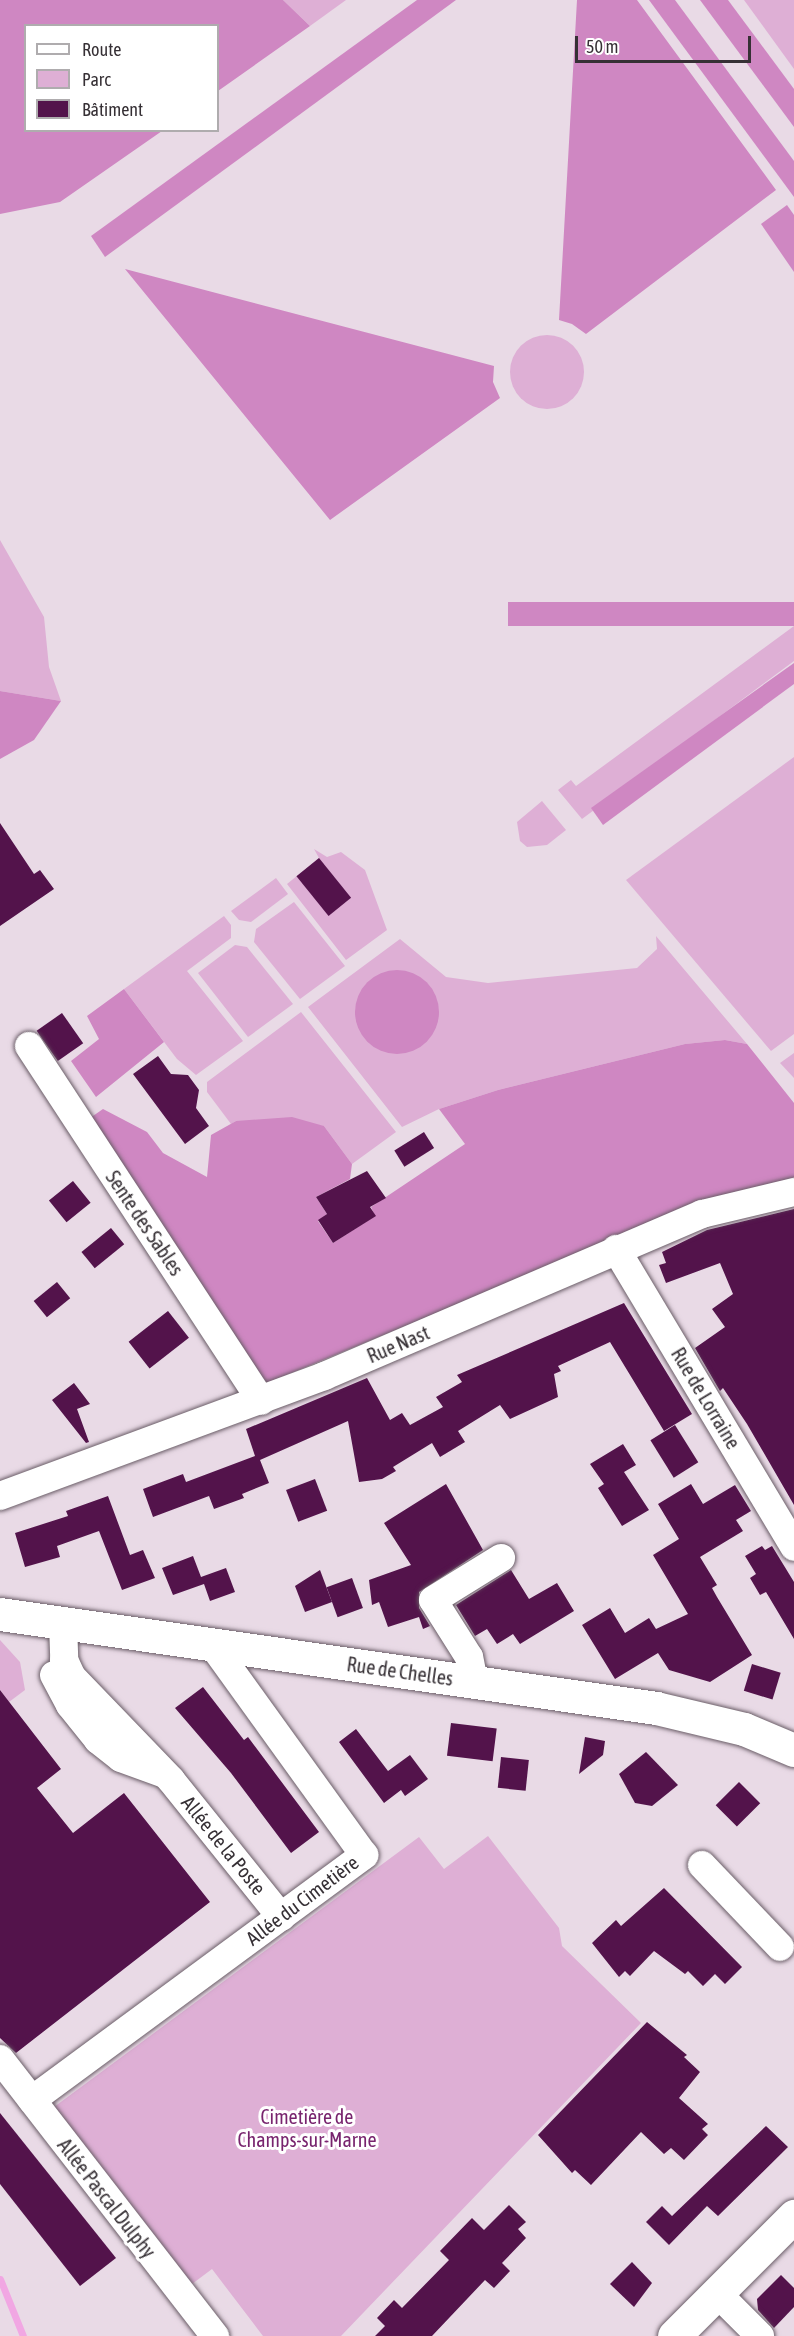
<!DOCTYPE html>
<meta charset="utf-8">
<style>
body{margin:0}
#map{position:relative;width:794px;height:2336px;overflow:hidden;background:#e9dae6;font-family:"Asap Condensed",sans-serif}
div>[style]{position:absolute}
.green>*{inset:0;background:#deafd5}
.round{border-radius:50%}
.forest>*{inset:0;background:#cf87c2;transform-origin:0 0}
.stream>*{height:7px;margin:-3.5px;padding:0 3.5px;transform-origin:3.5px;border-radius:3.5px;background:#f1a7e3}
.building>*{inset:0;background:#53134b;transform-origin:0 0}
.roads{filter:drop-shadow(0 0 2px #6a5d67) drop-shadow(0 0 2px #6a5d67)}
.street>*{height:28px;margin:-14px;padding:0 14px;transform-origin:14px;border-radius:14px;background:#fff}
.secondary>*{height:33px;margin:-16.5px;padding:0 16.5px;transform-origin:16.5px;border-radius:16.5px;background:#fff}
span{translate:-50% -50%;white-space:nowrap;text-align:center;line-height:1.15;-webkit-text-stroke:6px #fff;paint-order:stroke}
.street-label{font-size:20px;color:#363035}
.park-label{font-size:20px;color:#78246e}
.legend{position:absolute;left:24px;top:24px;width:195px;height:108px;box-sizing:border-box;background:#fff;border:2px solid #afacae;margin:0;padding:8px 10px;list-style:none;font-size:18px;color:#363035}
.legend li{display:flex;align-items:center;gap:12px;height:30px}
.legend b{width:30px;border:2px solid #afacae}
.scale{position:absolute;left:575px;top:36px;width:176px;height:27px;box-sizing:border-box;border:3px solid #363035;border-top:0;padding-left:8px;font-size:18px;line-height:21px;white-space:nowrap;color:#363035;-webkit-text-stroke:4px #fff;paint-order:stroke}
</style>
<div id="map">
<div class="green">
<i style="clip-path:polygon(283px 0,346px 0,310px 26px)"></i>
<i style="clip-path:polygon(744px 0,794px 0,794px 69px)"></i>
<i class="round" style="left:510px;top:335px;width:74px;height:74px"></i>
<i style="clip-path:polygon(0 540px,44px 617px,49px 667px,61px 701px,0 691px)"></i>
<i style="clip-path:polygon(794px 626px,794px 661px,582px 819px,558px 790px,571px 780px,576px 786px)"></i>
<i style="clip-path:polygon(794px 757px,794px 1034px,771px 1051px,626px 880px)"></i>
<i style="clip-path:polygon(542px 801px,566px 830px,547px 845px,527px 847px,520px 841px,517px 822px)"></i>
<i style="clip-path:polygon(314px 849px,327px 857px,341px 852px,365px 870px,387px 930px,346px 960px,287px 884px,319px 858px)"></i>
<i style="clip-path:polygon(276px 878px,288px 894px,251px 922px,239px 920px,231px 911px)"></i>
<i style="clip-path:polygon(294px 902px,345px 966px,300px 999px,254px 942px,256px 929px)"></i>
<i style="clip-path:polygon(224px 916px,231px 925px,231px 938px,187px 971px,243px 1041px,196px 1075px,177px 1059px,124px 989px)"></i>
<i style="clip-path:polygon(656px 936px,747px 1044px,725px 1040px,685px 1044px,498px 1090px,439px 1109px,402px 1127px,308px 1007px,400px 939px,446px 977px,488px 983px,637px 968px,657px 949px)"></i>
<i style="clip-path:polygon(235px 945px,247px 947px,293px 1004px,248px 1037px,198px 973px)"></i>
<i style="clip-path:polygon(301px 1012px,396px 1132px,352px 1164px,324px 1126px,236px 1121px,231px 1124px,207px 1092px,207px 1082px)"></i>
<i style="clip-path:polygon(794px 1053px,794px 1078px,780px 1063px)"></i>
<i style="clip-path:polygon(0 1640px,20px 1662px,25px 1690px,9px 1702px,0 1690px)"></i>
<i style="clip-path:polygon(488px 1836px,559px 1928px,562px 1946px,641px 2023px,341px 2336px,263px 2336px,212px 2269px,192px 2284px,54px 2107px,419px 1837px,444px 1869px)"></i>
</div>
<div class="forest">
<i style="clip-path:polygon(0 0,283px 0,310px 26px,218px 91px,218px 26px,26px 26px,26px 130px,162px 131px,60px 202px,0 214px)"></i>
<i style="clip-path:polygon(417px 0,456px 0,105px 257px,91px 236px)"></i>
<i style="clip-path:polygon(577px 0,637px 0,776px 190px,586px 334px,572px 324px,559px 320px)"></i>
<i style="clip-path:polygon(649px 0,675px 0,794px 161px,794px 197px)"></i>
<i style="clip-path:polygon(700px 0,728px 0,794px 89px,794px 127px)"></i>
<i style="clip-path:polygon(787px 205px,794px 215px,794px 272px,761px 224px)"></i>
<i style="clip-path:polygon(125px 269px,494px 366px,493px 382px,500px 398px,330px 520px)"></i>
<i style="left:794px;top:602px;width:24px;height:286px;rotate:90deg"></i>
<i style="clip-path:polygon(794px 663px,794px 684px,603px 825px,591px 808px)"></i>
<i style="clip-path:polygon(0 691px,61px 701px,34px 740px,0 759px)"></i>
<i class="round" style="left:355px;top:970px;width:84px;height:84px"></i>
<i style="clip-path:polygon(124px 989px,164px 1042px,96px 1097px,71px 1061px,99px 1039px,87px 1016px)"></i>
<i style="clip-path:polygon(725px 1040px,747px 1044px,794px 1103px,794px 1178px,710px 1200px,255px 1388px,80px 1125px,103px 1109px,147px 1132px,163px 1153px,207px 1177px,211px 1135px,236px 1121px,292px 1117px,324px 1126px,352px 1164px,350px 1179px,316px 1197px,327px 1214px,318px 1221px,333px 1243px,375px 1216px,371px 1207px,465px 1144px,439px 1109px,498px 1090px,685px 1044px)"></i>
</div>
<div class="stream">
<i style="left:0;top:2279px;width:61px;rotate:68deg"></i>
</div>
<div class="building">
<i style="clip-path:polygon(0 823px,34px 874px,40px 870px,54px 889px,0 926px)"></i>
<i style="left:319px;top:858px;width:51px;height:29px;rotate:51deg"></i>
<i style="left:62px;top:1013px;width:37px;height:31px;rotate:55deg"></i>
<i style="clip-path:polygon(158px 1056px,171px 1074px,188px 1075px,199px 1090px,196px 1108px,209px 1126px,185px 1144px,133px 1074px)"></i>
<i style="left:424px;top:1132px;width:19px;height:35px;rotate:58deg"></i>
<i style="clip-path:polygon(367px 1171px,386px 1198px,370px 1207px,376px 1216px,333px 1243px,318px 1220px,327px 1214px,316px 1197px)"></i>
<i style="left:73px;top:1181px;width:28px;height:31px;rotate:51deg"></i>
<i style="clip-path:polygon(794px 1209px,794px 1505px,747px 1424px,723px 1388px,720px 1391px,695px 1348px,725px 1327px,712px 1309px,733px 1294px,720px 1263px,666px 1283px,659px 1265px,666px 1263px,662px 1252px,707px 1230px)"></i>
<i style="left:111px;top:1228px;width:21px;height:38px;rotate:51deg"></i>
<i style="left:57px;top:1282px;width:21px;height:30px;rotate:51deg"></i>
<i style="clip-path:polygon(624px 1303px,692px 1414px,664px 1431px,610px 1342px,558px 1366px,561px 1371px,554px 1374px,558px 1397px,510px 1419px,500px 1405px,458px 1431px,465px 1442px,440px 1457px,432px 1443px,393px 1467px,396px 1471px,382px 1479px,359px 1482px,348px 1421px,260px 1460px,269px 1483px,242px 1494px,244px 1498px,214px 1509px,209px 1496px,153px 1517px,143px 1489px,183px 1474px,186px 1482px,255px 1456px,246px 1429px,367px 1378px,390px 1420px,402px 1413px,410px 1425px,443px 1407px,436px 1397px,462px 1382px,457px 1375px)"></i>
<i style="left:168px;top:1311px;width:34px;height:50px;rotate:52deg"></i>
<i style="clip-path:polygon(74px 1383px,90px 1404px,77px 1409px,89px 1442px,86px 1443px,52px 1400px)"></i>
<i style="left:675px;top:1425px;width:44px;height:29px;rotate:58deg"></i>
<i style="clip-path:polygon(623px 1444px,636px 1465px,624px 1472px,649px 1510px,622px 1526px,598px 1488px,604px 1484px,590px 1464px)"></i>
<i style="left:315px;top:1479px;width:34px;height:31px;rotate:69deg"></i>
<i style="clip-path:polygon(446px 1484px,483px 1550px,419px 1592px,419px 1608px,430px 1626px,423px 1629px,419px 1617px,388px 1627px,379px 1602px,372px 1605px,369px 1580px,411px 1565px,384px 1523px)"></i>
<i style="clip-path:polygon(691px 1484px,703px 1504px,735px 1485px,751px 1511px,736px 1520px,743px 1531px,700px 1557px,717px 1585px,712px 1588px,717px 1597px,752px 1655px,710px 1682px,669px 1670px,658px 1653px,615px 1679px,582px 1625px,610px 1608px,625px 1633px,649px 1618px,656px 1629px,688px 1614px,653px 1555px,679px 1539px,658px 1504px)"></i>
<i style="clip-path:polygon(108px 1496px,130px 1555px,143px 1550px,155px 1578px,122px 1590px,99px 1531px,57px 1546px,60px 1557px,25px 1567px,15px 1533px,68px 1516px,66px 1511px)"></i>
<i style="clip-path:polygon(762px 1546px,765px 1550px,772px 1546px,794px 1582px,794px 1639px,766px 1592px,760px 1595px,750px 1578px,756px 1574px,745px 1556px)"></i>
<i style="clip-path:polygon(193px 1556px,201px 1577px,226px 1568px,235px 1592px,210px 1601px,204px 1584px,173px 1595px,162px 1568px)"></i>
<i style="clip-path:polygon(320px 1570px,332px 1602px,305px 1612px,295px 1586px)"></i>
<i style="clip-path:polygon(511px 1570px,529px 1599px,557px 1583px,574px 1611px,520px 1644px,513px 1634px,497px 1644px,487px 1629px,475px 1636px,456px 1605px)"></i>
<i style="left:352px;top:1578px;width:32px;height:27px;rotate:70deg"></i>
<i style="left:752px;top:1664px;width:30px;height:28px;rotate:17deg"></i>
<i style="clip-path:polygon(203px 1687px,244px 1740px,248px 1737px,319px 1832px,291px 1853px,231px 1773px,175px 1708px)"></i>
<i style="clip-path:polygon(0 1690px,61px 1769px,37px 1788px,73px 1833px,124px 1793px,210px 1902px,16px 2053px,0 2038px)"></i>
<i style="left:451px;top:1723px;width:46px;height:33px;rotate:7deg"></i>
<i style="clip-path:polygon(356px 1729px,388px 1771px,410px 1755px,428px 1779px,405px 1796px,401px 1790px,384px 1803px,339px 1742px)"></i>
<i style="clip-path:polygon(585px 1737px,605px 1741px,603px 1755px,579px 1774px)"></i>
<i style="clip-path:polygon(646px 1752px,678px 1785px,652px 1806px,635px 1803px,619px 1774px)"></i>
<i style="left:501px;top:1757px;width:28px;height:31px;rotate:6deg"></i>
<i style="left:739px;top:1782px;width:30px;height:33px;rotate:45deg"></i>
<i style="clip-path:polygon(664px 1888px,742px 1967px,725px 1984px,715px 1974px,703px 1986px,688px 1971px,685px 1974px,654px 1951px,630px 1976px,625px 1971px,619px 1977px,592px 1943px,616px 1920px,621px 1926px)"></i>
<i style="clip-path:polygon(647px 2022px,687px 2055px,684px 2057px,700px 2072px,679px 2098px,708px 2124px,702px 2129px,708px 2135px,684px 2160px,671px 2148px,664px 2154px,641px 2132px,591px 2185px,575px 2170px,572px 2173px,538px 2135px)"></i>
<i style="clip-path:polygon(0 2113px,116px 2258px,80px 2286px,0 2184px)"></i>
<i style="clip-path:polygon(766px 2126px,788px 2147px,718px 2216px,707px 2206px,669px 2245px,646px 2222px,662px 2206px,672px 2216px)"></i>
<i style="clip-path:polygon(509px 2205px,526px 2222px,518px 2229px,526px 2238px,502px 2263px,510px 2271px,494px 2288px,485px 2280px,432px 2336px,375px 2336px,385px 2326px,377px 2318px,394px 2300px,402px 2308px,449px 2260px,440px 2251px,472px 2218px,484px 2230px)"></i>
<i style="clip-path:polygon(632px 2262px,652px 2283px,634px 2307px,610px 2284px)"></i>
<i style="clip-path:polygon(781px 2275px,794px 2288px,794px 2307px,774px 2328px,758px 2310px,757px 2299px)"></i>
</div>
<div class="roads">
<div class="street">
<i style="left:29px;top:1046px;width:424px;rotate:56.8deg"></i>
<i style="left:616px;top:1249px;width:347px;rotate:59.1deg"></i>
<i style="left:0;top:1496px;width:346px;rotate:-20.3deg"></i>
<i style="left:324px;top:1376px;width:411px;rotate:-23.2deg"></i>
<i style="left:702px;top:1214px;width:95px;rotate:-13.4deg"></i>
<i style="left:63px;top:1623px;width:37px;rotate:88deg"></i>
<i style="left:64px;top:1660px;width:19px;rotate:65deg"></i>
<i style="left:72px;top:1677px;width:143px;rotate:46.1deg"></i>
<i style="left:171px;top:1780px;width:176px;rotate:51.2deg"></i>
<i style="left:54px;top:1675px;width:34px;rotate:62deg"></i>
<i style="left:70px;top:1705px;width:45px;rotate:51.3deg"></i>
<i style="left:98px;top:1740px;width:29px;rotate:38deg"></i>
<i style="left:121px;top:1758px;width:44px;rotate:20.1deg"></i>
<i style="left:474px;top:1682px;width:25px;rotate:-101deg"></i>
<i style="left:469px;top:1657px;width:67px;rotate:-122.3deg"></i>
<i style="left:433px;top:1600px;width:80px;rotate:-31.7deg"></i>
<i style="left:702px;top:1865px;width:113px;rotate:46.4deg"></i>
<i style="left:0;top:2059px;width:351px;rotate:52.2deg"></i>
<i style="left:32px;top:2100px;width:413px;rotate:-36.4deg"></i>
<i style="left:364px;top:1855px;width:260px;rotate:-125.8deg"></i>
<i style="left:717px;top:2293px;width:61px;rotate:45deg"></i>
</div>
<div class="secondary">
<i style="left:0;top:1614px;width:663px;rotate:8.15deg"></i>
<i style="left:656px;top:1708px;width:90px;rotate:13.4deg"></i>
<i style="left:744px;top:1729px;width:54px;rotate:22.8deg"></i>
<i style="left:674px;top:2336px;width:170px;rotate:-45deg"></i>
</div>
</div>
<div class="street-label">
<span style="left:145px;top:1223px;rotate:56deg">Sente des Sables</span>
<span style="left:398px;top:1344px;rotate:-23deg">Rue Nast</span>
<span style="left:706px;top:1398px;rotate:59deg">Rue de Lorraine</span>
<span style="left:400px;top:1671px;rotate:8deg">Rue de Chelles</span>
<span style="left:224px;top:1845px;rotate:51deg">Allée de la Poste</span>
<span style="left:302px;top:1900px;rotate:-37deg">Allée du Cimetière</span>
<span style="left:107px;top:2198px;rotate:52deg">Allée Pascal Dulphy</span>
</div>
<div class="park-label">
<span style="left:307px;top:2128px">Cimetière de<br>Champs-sur-Marne</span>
</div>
<ul class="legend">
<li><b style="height:8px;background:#fff"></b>Route</li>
<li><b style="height:16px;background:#deafd5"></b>Parc</li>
<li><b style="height:16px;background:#53134b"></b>Bâtiment</li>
</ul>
<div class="scale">50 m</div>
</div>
